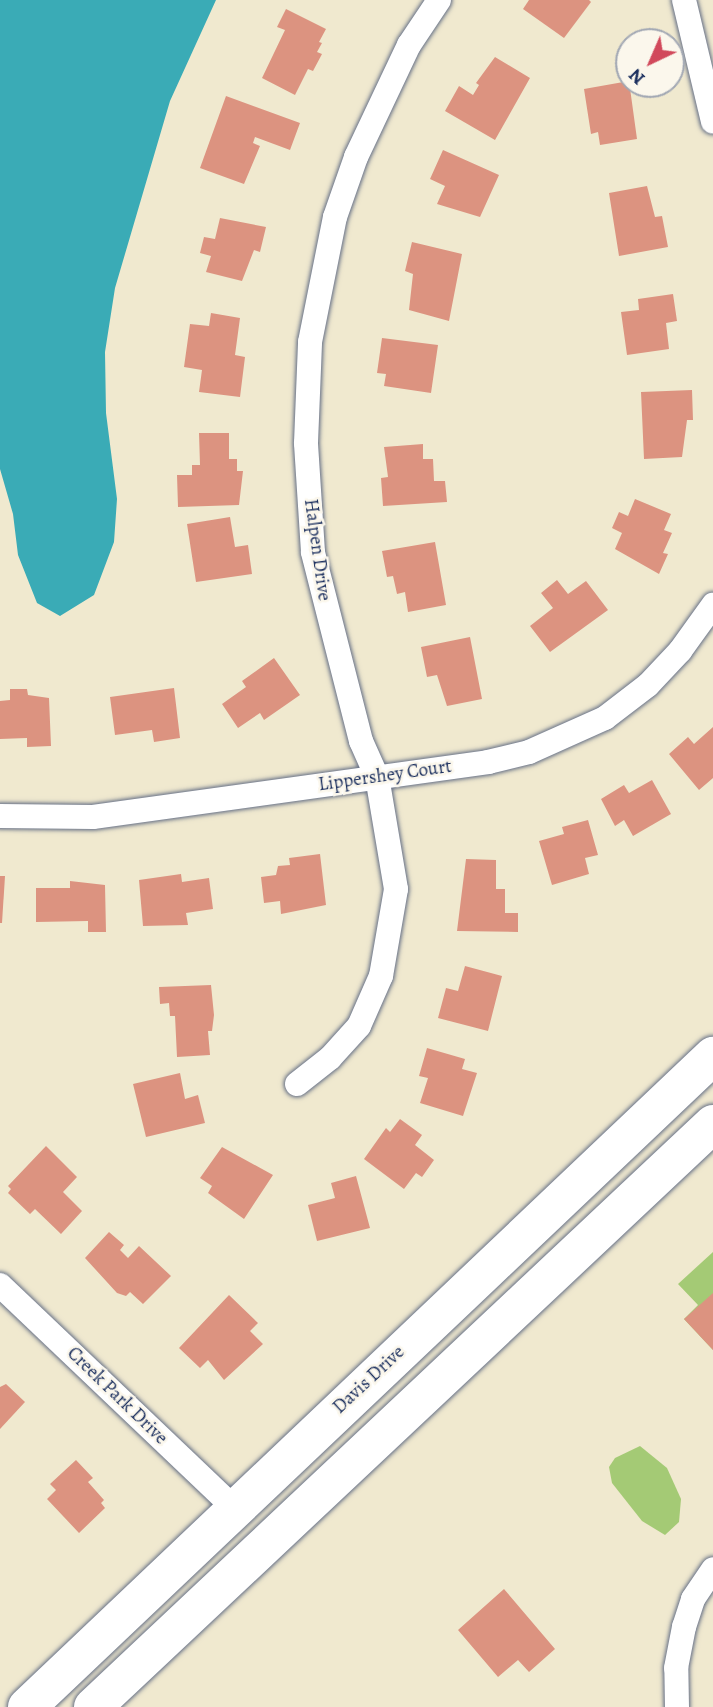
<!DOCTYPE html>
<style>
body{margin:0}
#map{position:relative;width:713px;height:1707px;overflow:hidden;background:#f0e9cf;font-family:Alegreya,serif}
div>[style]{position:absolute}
.green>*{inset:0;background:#a4ca75}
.water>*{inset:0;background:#3aabb6}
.building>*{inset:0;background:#dc9380}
.roads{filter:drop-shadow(0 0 2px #667086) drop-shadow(0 0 2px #667086)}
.minor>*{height:24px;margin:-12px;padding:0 12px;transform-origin:12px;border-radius:12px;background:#fff}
.primary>*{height:38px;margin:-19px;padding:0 19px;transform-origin:19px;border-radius:19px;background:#fff}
span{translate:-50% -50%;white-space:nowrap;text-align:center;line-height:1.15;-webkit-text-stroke:5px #fbf7ec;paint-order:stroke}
.street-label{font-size:19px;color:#1b2f5e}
.north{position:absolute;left:615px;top:28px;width:70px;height:70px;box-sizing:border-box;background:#fbf7ec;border:2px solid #a1a7b3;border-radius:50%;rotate:224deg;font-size:19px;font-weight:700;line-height:28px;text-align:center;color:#1b2f5e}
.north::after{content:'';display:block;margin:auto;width:24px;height:32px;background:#d1495b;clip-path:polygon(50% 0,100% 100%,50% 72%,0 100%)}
</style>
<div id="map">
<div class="green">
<i style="clip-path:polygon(713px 1252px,713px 1350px,684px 1319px,698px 1305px,678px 1284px)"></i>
<i style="clip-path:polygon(640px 1446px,667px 1468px,681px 1499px,679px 1522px,665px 1535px,642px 1521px,612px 1483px,609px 1467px,615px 1458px)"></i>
</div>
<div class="water">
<i style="clip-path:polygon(0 0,216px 0,170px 101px,115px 288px,105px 352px,106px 413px,117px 499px,114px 542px,94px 595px,60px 616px,37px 603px,18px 555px,13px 514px,0 469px)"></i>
</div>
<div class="building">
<i style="clip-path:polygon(529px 0,589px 0,591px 2px,564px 38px,523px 9px)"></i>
<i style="clip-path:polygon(286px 9px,326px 29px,319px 42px,322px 43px,317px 52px,322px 54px,313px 71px,308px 69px,295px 95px,262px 78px,285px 30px,277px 27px)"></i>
<i style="clip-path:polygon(495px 57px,530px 78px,495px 140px,445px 111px,459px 86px,473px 95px,479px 85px,476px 83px)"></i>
<i style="clip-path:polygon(629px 81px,637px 139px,600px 145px,598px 132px,591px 134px,584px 89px)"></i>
<i style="clip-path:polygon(226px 96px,300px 123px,290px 150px,255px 137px,253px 143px,260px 146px,244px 184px,200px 168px)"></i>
<i style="clip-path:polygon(443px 150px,499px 175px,480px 217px,437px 204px,445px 186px,430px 179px)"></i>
<i style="clip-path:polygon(647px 186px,655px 217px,662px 216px,668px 247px,619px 256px,609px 193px)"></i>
<i style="clip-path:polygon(220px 218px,266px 227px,260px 252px,254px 250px,242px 281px,206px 272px,211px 256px,200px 253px,204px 237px,215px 239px)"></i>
<i style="clip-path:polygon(412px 242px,462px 254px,449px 321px,409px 310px,413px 274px,405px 271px)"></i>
<i style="clip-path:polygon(673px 294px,677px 321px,666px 323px,669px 349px,627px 355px,621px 312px,639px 310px,638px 299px)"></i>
<i style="clip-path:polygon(211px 313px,240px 318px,235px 355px,245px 357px,240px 397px,199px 392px,202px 370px,184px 367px,190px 324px,209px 326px)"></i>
<i style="clip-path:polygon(382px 338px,438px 345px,431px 393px,384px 386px,386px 374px,377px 373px)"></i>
<i style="clip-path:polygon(692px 390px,693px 420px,687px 420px,682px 457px,644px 459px,641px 392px)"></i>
<i style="clip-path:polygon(199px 433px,229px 433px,229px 459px,237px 459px,237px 471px,243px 471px,239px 505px,178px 507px,177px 475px,192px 475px,192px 465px,200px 465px)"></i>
<i style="clip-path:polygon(423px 444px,423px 459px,433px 459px,434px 481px,445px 481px,447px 502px,383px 506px,381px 478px,388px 477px,384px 447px)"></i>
<i style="clip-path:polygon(635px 499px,671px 514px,664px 530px,672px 533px,663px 553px,668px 554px,659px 574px,615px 549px,622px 533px,612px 528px,619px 512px,628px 516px)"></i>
<i style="clip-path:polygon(230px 517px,235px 547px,248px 545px,252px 574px,196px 582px,187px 524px)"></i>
<i style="clip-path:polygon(435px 542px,446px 605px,408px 612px,405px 592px,397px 594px,393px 576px,387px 577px,382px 551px)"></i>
<i style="clip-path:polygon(557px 580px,568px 594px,586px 581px,608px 610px,550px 652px,530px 626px,553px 608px,541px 593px)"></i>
<i style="clip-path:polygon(470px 637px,482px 699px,447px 706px,437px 675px,427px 677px,421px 647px)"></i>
<i style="clip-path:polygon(274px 658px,300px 695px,264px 720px,260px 713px,238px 728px,222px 704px,246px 687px,242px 681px)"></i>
<i style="clip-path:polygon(174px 688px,180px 738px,154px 742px,152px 730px,115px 735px,110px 697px)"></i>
<i style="clip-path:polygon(10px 689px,27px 689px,28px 695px,49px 698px,51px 746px,27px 747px,27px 738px,0 739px,0 701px,10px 700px)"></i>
<i style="clip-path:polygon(713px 727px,713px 778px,699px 790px,669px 754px,688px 737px,694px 744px)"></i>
<i style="clip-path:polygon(652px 780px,671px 814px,633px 836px,624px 820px,615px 826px,601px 799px,624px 785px,629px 793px)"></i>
<i style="clip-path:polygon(588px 820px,598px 855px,585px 858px,589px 874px,552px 885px,539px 841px,564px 834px,562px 827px)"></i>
<i style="clip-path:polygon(320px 854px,326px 905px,281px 914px,280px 901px,264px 903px,261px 877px,276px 875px,278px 866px,290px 865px,289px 858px)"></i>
<i style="clip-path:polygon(466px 859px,496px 860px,496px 889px,505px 889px,505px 913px,518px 913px,518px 932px,457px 931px)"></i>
<i style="clip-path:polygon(181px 874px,182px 882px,209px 878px,213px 909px,186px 913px,188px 925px,143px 926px,139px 880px)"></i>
<i style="clip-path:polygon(0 876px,5px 876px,2px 923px,0 923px)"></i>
<i style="clip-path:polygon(70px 881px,105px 885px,106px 932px,88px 932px,88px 921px,36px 922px,36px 888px,70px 888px)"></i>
<i style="clip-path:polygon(465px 966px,502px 976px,488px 1031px,438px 1018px,446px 988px,458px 991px)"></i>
<i style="clip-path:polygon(211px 985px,214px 1015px,212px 1031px,208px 1031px,210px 1055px,177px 1057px,175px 1016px,170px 1016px,169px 1003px,160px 1004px,159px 987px)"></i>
<i style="clip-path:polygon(427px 1048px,465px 1059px,462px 1069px,477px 1073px,463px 1116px,420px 1103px,428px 1078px,419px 1076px)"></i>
<i style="clip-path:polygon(180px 1073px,185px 1099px,198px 1095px,205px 1123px,146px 1137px,133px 1084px)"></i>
<i style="clip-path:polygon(400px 1119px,422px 1135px,415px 1145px,434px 1160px,422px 1177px,416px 1173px,404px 1189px,364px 1159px,386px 1128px,390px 1132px)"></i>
<i style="clip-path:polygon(46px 1146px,77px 1177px,63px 1192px,82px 1211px,61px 1234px,35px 1209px,30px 1214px,8px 1193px,11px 1189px,8px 1186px)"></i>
<i style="clip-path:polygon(222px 1147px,273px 1175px,244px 1219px,208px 1193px,212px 1186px,200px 1178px)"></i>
<i style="clip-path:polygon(356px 1176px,370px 1228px,317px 1241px,308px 1205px,335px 1198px,331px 1183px)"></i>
<i style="clip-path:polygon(109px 1232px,124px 1245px,120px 1250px,128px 1258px,139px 1246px,171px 1276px,143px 1304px,130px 1292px,126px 1296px,117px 1293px,85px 1258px)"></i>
<i style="clip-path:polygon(713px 1293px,713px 1350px,684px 1319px)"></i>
<i style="clip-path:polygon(229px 1295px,258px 1323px,250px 1331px,263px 1344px,224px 1380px,208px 1360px,200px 1368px,179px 1348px)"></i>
<i style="clip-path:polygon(6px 1384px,25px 1402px,0 1429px,0 1387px)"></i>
<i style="clip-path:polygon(76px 1460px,93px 1478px,88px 1482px,104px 1500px,101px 1503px,105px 1508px,79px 1533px,47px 1499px,56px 1490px,50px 1484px)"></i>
<i style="clip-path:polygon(504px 1589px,555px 1649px,529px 1672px,518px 1660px,498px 1677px,458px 1630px)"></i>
</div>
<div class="roads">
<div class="minor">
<i style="left:684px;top:0;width:125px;rotate:76.6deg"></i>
<i style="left:0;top:816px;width:93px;rotate:0.6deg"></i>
<i style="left:93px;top:817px;width:399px;rotate:-7.9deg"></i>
<i style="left:488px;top:762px;width:42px;rotate:-13.7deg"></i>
<i style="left:529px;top:752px;width:83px;rotate:-24.1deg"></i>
<i style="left:605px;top:718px;width:54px;rotate:-37.5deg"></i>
<i style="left:648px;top:685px;width:47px;rotate:-46.7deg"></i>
<i style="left:680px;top:651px;width:57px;rotate:-54.3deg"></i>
<i style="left:297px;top:1084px;width:42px;rotate:-38.2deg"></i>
<i style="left:330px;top:1058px;width:43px;rotate:-47.8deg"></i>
<i style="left:359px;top:1026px;width:55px;rotate:-66.3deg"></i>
<i style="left:381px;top:976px;width:88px;rotate:-80.2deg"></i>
<i style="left:396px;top:889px;width:114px;rotate:-99.6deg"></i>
<i style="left:377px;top:777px;width:39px;rotate:-114deg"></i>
<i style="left:361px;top:741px;width:195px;rotate:-104.3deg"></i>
<i style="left:313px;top:552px;width:109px;rotate:-93.7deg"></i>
<i style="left:306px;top:443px;width:101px;rotate:-87.7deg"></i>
<i style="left:310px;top:342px;width:127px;rotate:-78.7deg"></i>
<i style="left:335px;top:217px;width:64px;rotate:-70.7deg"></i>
<i style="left:356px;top:157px;width:124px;rotate:-64.7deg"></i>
<i style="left:409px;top:45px;width:54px;rotate:-56.3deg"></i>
<i style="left:0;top:1285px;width:323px;rotate:43.6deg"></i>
<i style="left:677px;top:1707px;width:39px;rotate:-91deg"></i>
<i style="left:676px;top:1668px;width:42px;rotate:-79deg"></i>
<i style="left:684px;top:1627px;width:29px;rotate:-72deg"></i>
<i style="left:693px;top:1599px;width:36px;rotate:-56deg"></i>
</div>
<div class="primary">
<i style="left:27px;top:1707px;width:946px;rotate:-43.5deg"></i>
<i style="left:93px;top:1707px;width:851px;rotate:-43.24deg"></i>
</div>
</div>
<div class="street-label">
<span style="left:317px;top:550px;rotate:82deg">Halpen Drive</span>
<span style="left:385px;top:776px;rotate:-8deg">Lippershey Court</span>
<span style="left:369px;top:1380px;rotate:-43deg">Davis Drive</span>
<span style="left:117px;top:1396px;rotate:44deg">Creek Park Drive</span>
</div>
<div class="north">N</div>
</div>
